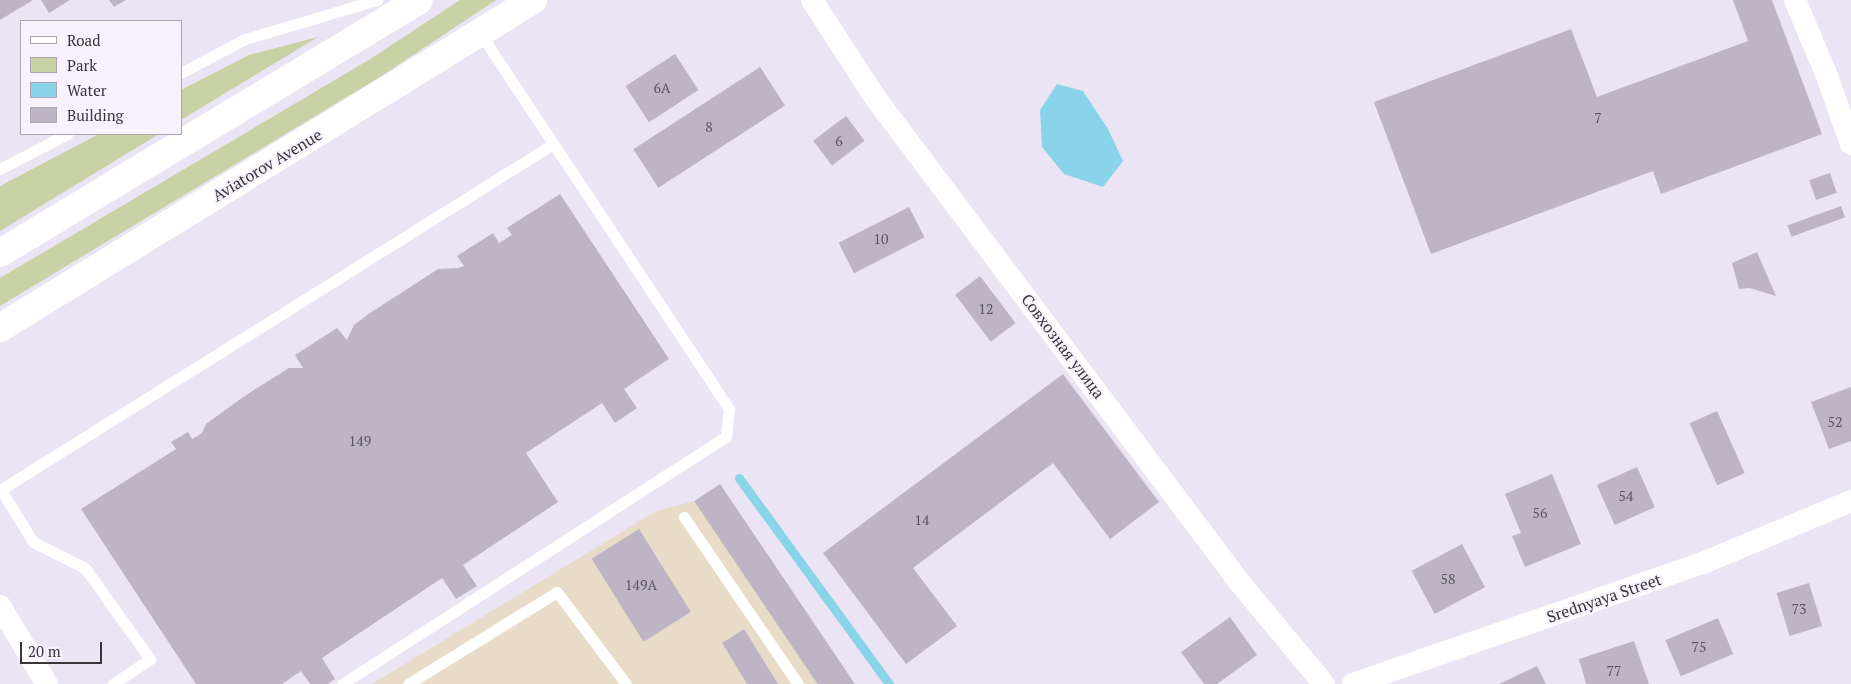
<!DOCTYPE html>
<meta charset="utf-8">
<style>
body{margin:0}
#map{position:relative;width:1851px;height:684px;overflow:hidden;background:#ebe4f4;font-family:"PT Serif",serif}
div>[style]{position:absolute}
.industrial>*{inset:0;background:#e8dcc8}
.green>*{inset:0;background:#c8d2a5}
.water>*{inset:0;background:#8ad4ea}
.stream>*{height:9px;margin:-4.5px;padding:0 4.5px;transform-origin:4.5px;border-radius:4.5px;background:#8ad4ea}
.building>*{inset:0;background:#bdb5c5;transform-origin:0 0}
.lane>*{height:11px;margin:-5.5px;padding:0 5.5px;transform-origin:5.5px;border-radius:5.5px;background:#fff}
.street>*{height:22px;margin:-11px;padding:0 11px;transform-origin:11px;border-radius:11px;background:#fff}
.secondary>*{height:28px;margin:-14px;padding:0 14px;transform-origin:14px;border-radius:14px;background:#fff}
span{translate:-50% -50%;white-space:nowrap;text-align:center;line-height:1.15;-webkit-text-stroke:4.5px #f8f2ff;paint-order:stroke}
.number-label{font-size:14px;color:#58545d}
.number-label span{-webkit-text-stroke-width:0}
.street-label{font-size:16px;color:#37343a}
.legend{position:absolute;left:20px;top:20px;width:162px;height:115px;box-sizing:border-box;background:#f8f2ff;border:1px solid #aba6b0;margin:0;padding:6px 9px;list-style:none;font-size:15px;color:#37343a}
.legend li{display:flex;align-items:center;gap:10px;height:25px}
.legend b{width:25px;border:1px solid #aba6b0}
.scale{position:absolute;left:20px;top:642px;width:82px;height:22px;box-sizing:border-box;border:2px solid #37343a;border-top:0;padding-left:6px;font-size:15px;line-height:18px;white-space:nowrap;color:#37343a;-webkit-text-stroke:4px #f8f2ff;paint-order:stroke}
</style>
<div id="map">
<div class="industrial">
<i style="clip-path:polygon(720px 484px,855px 684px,372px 684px,656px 511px,694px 501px)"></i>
</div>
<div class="green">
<i style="clip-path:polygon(460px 0,496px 0,380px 77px,0 306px,0 278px,367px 61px)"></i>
<i style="clip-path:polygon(318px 37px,181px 120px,181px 90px,249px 55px)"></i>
<i style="clip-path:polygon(99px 134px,159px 134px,0 231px,0 186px)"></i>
</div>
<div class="water">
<i style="clip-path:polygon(1057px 84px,1083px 91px,1108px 129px,1123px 161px,1103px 187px,1064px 174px,1042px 147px,1040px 110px)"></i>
</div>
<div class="stream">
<i style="left:739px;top:478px;width:255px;rotate:53.9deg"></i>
</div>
<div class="building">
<i style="clip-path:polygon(0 0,33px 0,0 20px)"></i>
<i style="clip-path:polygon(41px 0,70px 0,49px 13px)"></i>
<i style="clip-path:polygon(109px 0,126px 0,114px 7px)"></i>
<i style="clip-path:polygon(1733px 0,1772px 0,1822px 134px,1661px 194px,1653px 171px,1431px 254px,1374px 102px,1571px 29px,1597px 97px,1748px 41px)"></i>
<i style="left:675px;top:54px;width:43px;height:59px;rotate:57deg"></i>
<i style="left:760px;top:67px;width:46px;height:151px;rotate:57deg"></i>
<i style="left:846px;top:116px;width:31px;height:41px;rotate:53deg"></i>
<i style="left:1830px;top:173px;width:21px;height:22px;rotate:71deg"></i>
<i style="clip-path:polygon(560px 194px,669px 359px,624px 389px,637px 408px,615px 423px,602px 403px,526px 453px,558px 502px,463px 565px,477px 586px,456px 599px,442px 578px,322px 658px,335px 679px,328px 684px,310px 684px,301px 671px,282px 684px,196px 684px,81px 509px,176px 449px,171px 442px,188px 432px,192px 439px,202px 433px,206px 424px,246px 395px,289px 368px,303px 368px,295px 355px,337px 328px,347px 340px,354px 325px,370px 313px,438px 269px,459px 268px,464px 266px,457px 256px,493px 233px,499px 243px,512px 235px,507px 228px)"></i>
<i style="left:1841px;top:206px;width:12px;height:57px;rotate:70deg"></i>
<i style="left:909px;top:207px;width:34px;height:79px;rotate:63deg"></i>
<i style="clip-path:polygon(1757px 252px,1776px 296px,1750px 288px,1739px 289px,1732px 263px)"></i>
<i style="left:980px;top:276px;width:59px;height:31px;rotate:53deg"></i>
<i style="clip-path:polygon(1063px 374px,1159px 502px,1110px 539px,1053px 463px,913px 568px,957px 626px,906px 664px,823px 553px)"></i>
<i style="clip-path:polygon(1851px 387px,1851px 441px,1829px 449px,1811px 402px)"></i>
<i style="left:1717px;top:411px;width:68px;height:30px;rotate:66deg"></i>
<i style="left:1637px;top:467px;width:44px;height:44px;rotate:66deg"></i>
<i style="clip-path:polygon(1552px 474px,1581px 544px,1525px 567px,1512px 536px,1521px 533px,1505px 494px)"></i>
<i style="left:720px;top:484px;width:241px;height:31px;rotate:56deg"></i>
<i style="left:639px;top:529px;width:98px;height:56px;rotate:58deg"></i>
<i style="left:1462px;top:544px;width:49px;height:57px;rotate:62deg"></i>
<i style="left:1809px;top:583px;width:45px;height:34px;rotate:73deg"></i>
<i style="clip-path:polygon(1230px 617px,1257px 655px,1217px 684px,1204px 684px,1181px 652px)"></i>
<i style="left:1718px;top:618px;width:39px;height:57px;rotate:67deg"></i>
<i style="clip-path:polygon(744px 629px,778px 684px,747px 684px,722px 643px)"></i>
<i style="clip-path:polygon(1634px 641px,1649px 684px,1586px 684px,1579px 659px)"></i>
<i style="clip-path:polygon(1537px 666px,1546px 684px,1499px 684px)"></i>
</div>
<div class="lane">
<i style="left:181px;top:73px;width:72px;rotate:-28deg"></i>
<i style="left:245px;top:39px;width:138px;rotate:-16.5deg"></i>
<i style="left:0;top:169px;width:76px;rotate:-27.6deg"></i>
<i style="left:0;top:490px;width:652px;rotate:-32.03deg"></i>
<i style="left:1px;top:490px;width:61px;rotate:58.4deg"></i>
<i style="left:33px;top:542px;width:58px;rotate:26.6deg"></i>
<i style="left:85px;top:568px;width:112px;rotate:54.5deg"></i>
<i style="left:150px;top:659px;width:45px;rotate:146deg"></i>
<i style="left:684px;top:517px;width:202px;rotate:55.7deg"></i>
<i style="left:342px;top:684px;width:457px;rotate:-32.8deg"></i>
<i style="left:726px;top:437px;width:28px;rotate:-84deg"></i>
<i style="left:729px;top:409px;width:450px;rotate:-123.5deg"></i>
<i style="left:408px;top:684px;width:175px;rotate:-31.7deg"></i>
<i style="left:557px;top:592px;width:115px;rotate:53.1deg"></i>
</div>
<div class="street">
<i style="left:812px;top:0;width:114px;rotate:57.1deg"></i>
<i style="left:874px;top:96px;width:609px;rotate:53.07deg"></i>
<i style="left:1240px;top:583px;width:131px;rotate:50.3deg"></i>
<i style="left:1795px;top:0;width:82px;rotate:67.2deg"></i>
<i style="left:1827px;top:76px;width:72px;rotate:70.6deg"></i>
<i style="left:0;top:606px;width:91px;rotate:58.9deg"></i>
<i style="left:1353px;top:684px;width:370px;rotate:-19.1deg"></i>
<i style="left:1703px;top:563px;width:160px;rotate:-22.7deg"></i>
</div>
<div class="secondary">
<i style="left:0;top:253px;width:489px;rotate:-31.1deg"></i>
<i style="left:0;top:328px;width:626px;rotate:-31.61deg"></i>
</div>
<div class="number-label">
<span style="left:662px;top:88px">6А</span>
<span style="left:1598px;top:118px">7</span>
<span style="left:709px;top:127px">8</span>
<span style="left:839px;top:141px">6</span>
<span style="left:881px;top:239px">10</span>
<span style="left:986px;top:309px">12</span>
<span style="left:1835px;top:422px">52</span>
<span style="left:360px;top:441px">149</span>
<span style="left:1626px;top:496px">54</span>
<span style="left:1540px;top:513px">56</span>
<span style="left:922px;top:520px">14</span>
<span style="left:1448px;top:579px">58</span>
<span style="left:641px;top:585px">149А</span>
<span style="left:1799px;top:609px">73</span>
<span style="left:1699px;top:647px">75</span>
<span style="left:1614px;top:671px">77</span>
</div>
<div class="street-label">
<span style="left:267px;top:165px;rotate:-31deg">Aviatorov Avenue</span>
<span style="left:1063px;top:346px;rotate:53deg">Совхозная улица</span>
<span style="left:1604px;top:598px;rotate:-19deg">Srednyaya Street</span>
</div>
<ul class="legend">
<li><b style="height:6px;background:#fff"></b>Road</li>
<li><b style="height:14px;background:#c8d2a5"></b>Park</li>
<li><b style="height:14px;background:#8ad4ea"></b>Water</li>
<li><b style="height:14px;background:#bdb5c5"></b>Building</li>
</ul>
<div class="scale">20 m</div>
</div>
